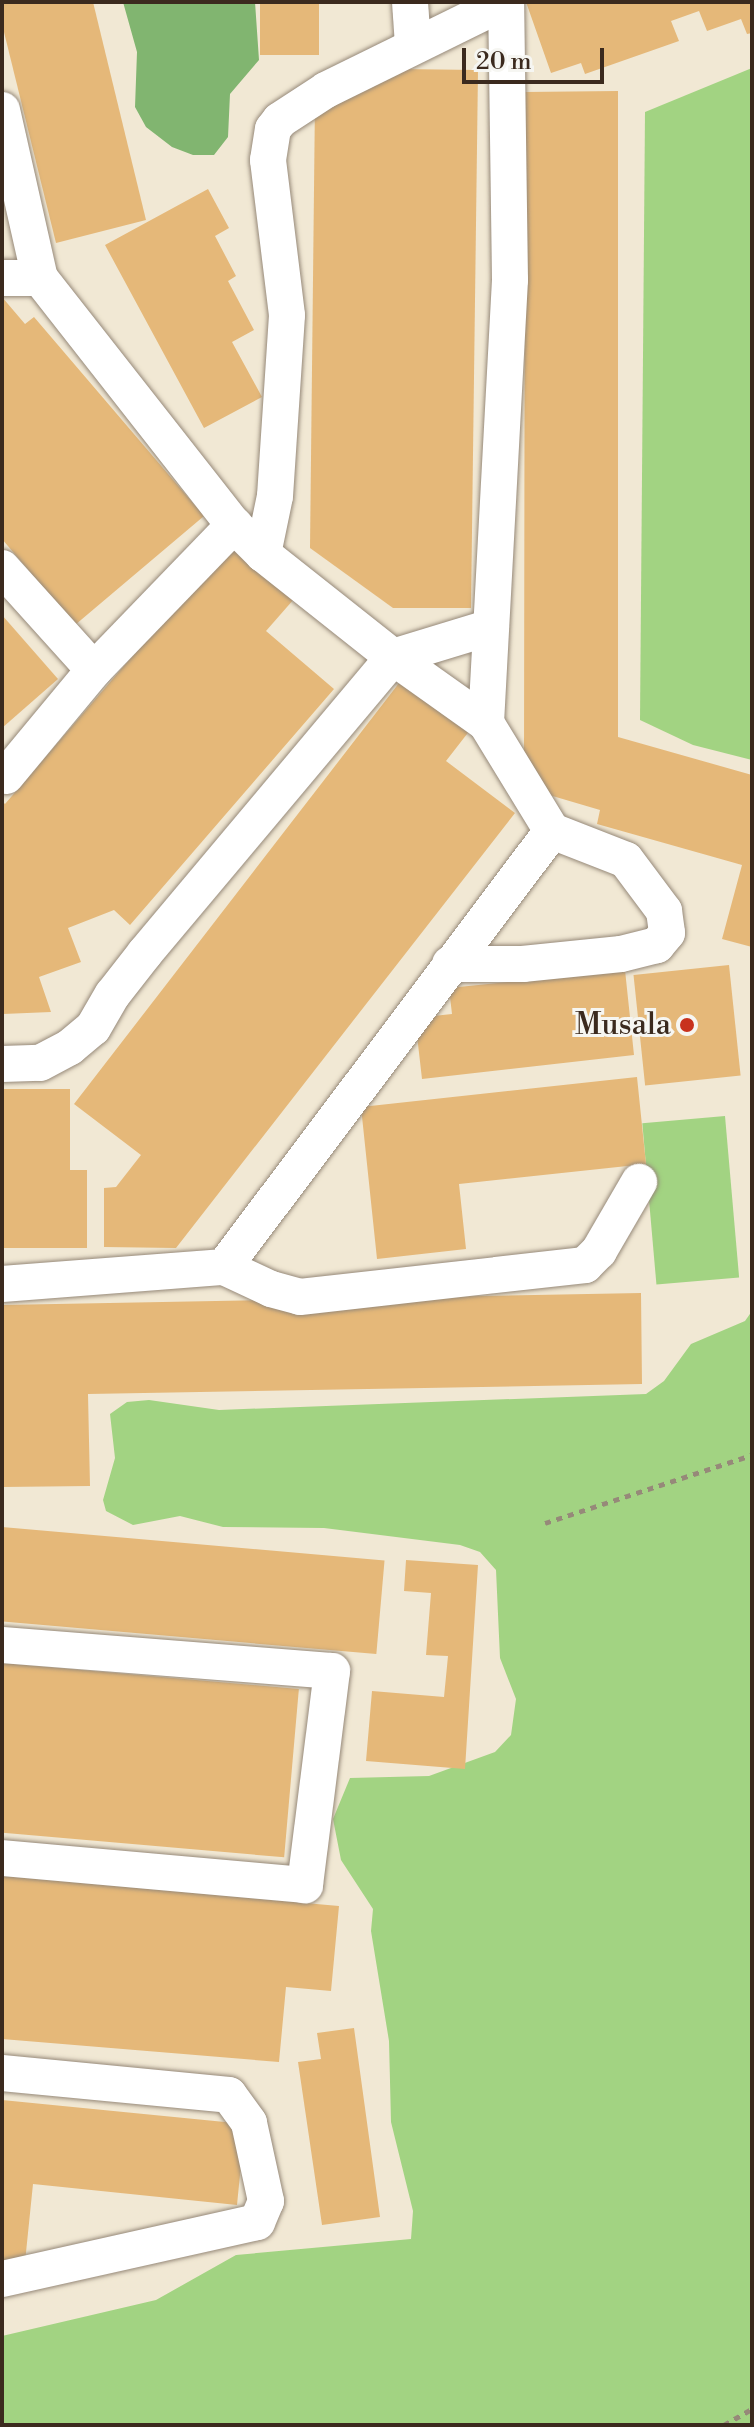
<!DOCTYPE html>
<style>
body{margin:0}
#map{position:relative;width:754px;height:2427px;overflow:hidden;background:#f1e8d4;font-family:"Libre Bodoni",serif}
div>[style]{position:absolute}
.green>*{inset:0;background:#a2d382;transform-origin:0 0}
.forest>*{inset:0;background:#81b570}
.building>*{inset:0;background:#e5b879;transform-origin:0 0}
.path>*{height:5px;margin-top:-2.5px;transform-origin:0;background:repeating-linear-gradient(90deg,#968979 0 6px,transparent 0 12px)}
.roads{filter:drop-shadow(0 0 2px #968979) drop-shadow(0 0 2px #968979)}
.street>*{height:36px;margin:-18px;padding:0 18px;transform-origin:18px;border-radius:18px;background:#fff}
.dots>*{width:22px;height:22px;translate:-50% -50%;box-sizing:border-box;border:4px solid #f6f6f2;border-radius:50%}
span{translate:-50% -50%;white-space:nowrap;text-align:center;line-height:1.15;-webkit-text-stroke:6px #f6f6f2;paint-order:stroke}
.poi-label{font-size:30px;color:#3b2a1e}
.right{translate:-100% -50%;text-align:right}
.frame{position:absolute;inset:0;border:4px solid #3b2a1e;pointer-events:none}
.scale{position:absolute;left:462px;top:48px;width:142px;height:36px;box-sizing:border-box;border:4px solid #3b2a1e;border-top:0;padding-left:10px;font-size:24px;line-height:28px;white-space:nowrap;color:#3b2a1e;-webkit-text-stroke:6px #f6f6f2;paint-order:stroke}
</style>
<div id="map">
<div class="green">
<i style="clip-path:polygon(752px 68px,752px 760px,693px 745px,640px 720px,645px 112px)"></i>
<i style="left:725px;top:1116px;width:162px;height:83px;rotate:85deg"></i>
<i style="clip-path:polygon(752px 1311px,752px 2425px,2px 2425px,2px 2336px,156px 2300px,236px 2255px,411px 2239px,413px 2211px,391px 2122px,389px 2041px,371px 1931px,373px 1909px,341px 1860px,333px 1819px,350px 1778px,429px 1776px,495px 1752px,511px 1735px,516px 1699px,500px 1658px,496px 1570px,480px 1552px,460px 1545px,324px 1528px,223px 1527px,180px 1516px,133px 1525px,106px 1511px,103px 1500px,115px 1458px,110px 1414px,127px 1402px,149px 1400px,219px 1410px,646px 1394px,664px 1381px,691px 1344px,745px 1321px)"></i>
</div>
<div class="forest">
<i style="clip-path:polygon(123px 2px,255px 2px,259px 60px,230px 94px,228px 137px,214px 155px,193px 155px,172px 147px,146px 127px,135px 107px,137px 52px)"></i>
</div>
<div class="building">
<i style="clip-path:polygon(2px 2px,93px 2px,146px 220px,56px 243px,2px 24px)"></i>
<i style="left:260px;top:2px;width:59px;height:53px"></i>
<i style="clip-path:polygon(526px 2px,752px 2px,752px 33px,747px 34px,741px 19px,707px 31px,699px 11px,671px 21px,679px 41px,585px 74px,581px 63px,551px 73px)"></i>
<i style="clip-path:polygon(399px 69px,478px 70px,471px 608px,393px 608px,310px 548px,315px 100px)"></i>
<i style="clip-path:polygon(618px 91px,618px 737px,752px 775px,752px 947px,722px 939px,742px 865px,597px 824px,600px 810px,539px 792px,524px 766px,525px 92px)"></i>
<i style="clip-path:polygon(208px 189px,229px 228px,215px 236px,236px 276px,228px 281px,254px 330px,232px 342px,262px 397px,204px 428px,105px 245px)"></i>
<i style="clip-path:polygon(2px 297px,25px 324px,34px 317px,204px 516px,75px 625px,2px 539px)"></i>
<i style="clip-path:polygon(236px 536px,301px 591px,266px 631px,334px 689px,130px 925px,114px 910px,68px 928px,81px 962px,39px 977px,51px 1012px,3px 1014px,2px 801px,5px 804px)"></i>
<i style="clip-path:polygon(2px 615px,58px 679px,2px 728px)"></i>
<i style="clip-path:polygon(406px 674px,474px 725px,446px 761px,515px 813px,176px 1248px,104px 1247px,104px 1188px,116px 1187px,141px 1155px,74px 1104px)"></i>
<i style="left:729px;top:965px;width:111px;height:96px;rotate:84deg"></i>
<i style="clip-path:polygon(625px 970px,634px 1055px,422px 1079px,415px 1018px,452px 1014px,449px 988px)"></i>
<i style="clip-path:polygon(637px 1077px,646px 1164px,459px 1184px,466px 1249px,377px 1259px,361px 1107px)"></i>
<i style="clip-path:polygon(2px 1089px,70px 1089px,70px 1170px,87px 1170px,87px 1248px,2px 1248px)"></i>
<i style="clip-path:polygon(641px 1293px,642px 1384px,88px 1394px,90px 1486px,2px 1487px,2px 1305px)"></i>
<i style="left:2px;top:1527px;width:384px;height:94px;rotate:5deg"></i>
<i style="clip-path:polygon(406px 1560px,478px 1565px,465px 1769px,366px 1761px,372px 1691px,444px 1697px,448px 1656px,426px 1655px,431px 1593px,404px 1591px)"></i>
<i style="left:2px;top:1663px;width:298px;height:169px;rotate:5deg"></i>
<i style="clip-path:polygon(2px 1876px,339px 1906px,331px 1991px,286px 1987px,279px 2062px,2px 2039px)"></i>
<i style="clip-path:polygon(354px 2028px,380px 2217px,322px 2225px,298px 2062px,321px 2059px,317px 2033px)"></i>
<i style="clip-path:polygon(2px 2100px,245px 2124px,237px 2205px,33px 2184px,24px 2272px,2px 2270px)"></i>
</div>
<div class="path">
<i style="left:545px;top:1523px;width:218px;rotate:-18.2deg"></i>
<i style="left:724px;top:2425px;width:32px;rotate:-30deg"></i>
</div>
<div class="roads">
<div class="street">
<i style="left:410px;top:2px;width:43px;rotate:86deg"></i>
<i style="left:2px;top:110px;width:172px;rotate:77.3deg"></i>
<i style="left:40px;top:278px;width:314px;rotate:51.9deg"></i>
<i style="left:234px;top:525px;width:41px;rotate:45deg"></i>
<i style="left:263px;top:554px;width:166px;rotate:38.4deg"></i>
<i style="left:393px;top:657px;width:114px;rotate:35.4deg"></i>
<i style="left:486px;top:723px;width:127px;rotate:58.6deg"></i>
<i style="left:552px;top:831px;width:79px;rotate:21.4deg"></i>
<i style="left:626px;top:860px;width:64px;rotate:53.3deg"></i>
<i style="left:664px;top:911px;width:22px;rotate:82deg"></i>
<i style="left:667px;top:933px;width:16px;rotate:130deg"></i>
<i style="left:657px;top:945px;width:37px;rotate:166deg"></i>
<i style="left:621px;top:954px;width:99px;rotate:174.2deg"></i>
<i style="left:523px;top:964px;width:73px;rotate:180deg"></i>
<i style="left:2px;top:278px;width:38px"></i>
<i style="left:263px;top:554px;width:59px;rotate:-78.3deg"></i>
<i style="left:275px;top:496px;width:181px;rotate:-86.2deg"></i>
<i style="left:287px;top:315px;width:156px;rotate:-97deg"></i>
<i style="left:268px;top:160px;width:31px;rotate:-81deg"></i>
<i style="left:273px;top:129px;width:11px;rotate:-52deg"></i>
<i style="left:280px;top:120px;width:55px;rotate:-33.1deg"></i>
<i style="left:326px;top:90px;width:199px;rotate:-26.2deg"></i>
<i style="left:2px;top:568px;width:137px;rotate:48deg"></i>
<i style="left:486px;top:723px;width:444px;rotate:-86.9deg"></i>
<i style="left:510px;top:280px;width:278px;rotate:-90.8deg"></i>
<i style="left:6px;top:776px;width:138px;rotate:-50.3deg"></i>
<i style="left:94px;top:670px;width:202px;rotate:-46deg"></i>
<i style="left:2px;top:1064px;width:38px;rotate:-2deg"></i>
<i style="left:40px;top:1063px;width:34px;rotate:-28deg"></i>
<i style="left:70px;top:1047px;width:30px;rotate:-40deg"></i>
<i style="left:93px;top:1028px;width:39px;rotate:-60deg"></i>
<i style="left:113px;top:994px;width:52px;rotate:-52deg"></i>
<i style="left:145px;top:953px;width:386px;rotate:-50deg"></i>
<i style="left:393px;top:657px;width:102px;rotate:-17deg"></i>
<i style="left:224px;top:1267px;width:546px;rotate:-53.05deg"></i>
<i style="left:2px;top:1284px;width:223px;rotate:-4.4deg"></i>
<i style="left:224px;top:1267px;width:52px;rotate:25.1deg"></i>
<i style="left:271px;top:1289px;width:30px;rotate:15deg"></i>
<i style="left:300px;top:1297px;width:287px;rotate:-6.4deg"></i>
<i style="left:585px;top:1265px;width:20px;rotate:-45deg"></i>
<i style="left:599px;top:1251px;width:80px;rotate:-59.9deg"></i>
<i style="left:2px;top:1645px;width:331px;rotate:4.5deg"></i>
<i style="left:332px;top:1671px;width:216px;rotate:97.2deg"></i>
<i style="left:305px;top:1885px;width:304px;rotate:-174.9deg"></i>
<i style="left:2px;top:2073px;width:228px;rotate:5.5deg"></i>
<i style="left:229px;top:2095px;width:34px;rotate:54deg"></i>
<i style="left:249px;top:2123px;width:80px;rotate:77.7deg"></i>
<i style="left:266px;top:2201px;width:23px;rotate:113deg"></i>
<i style="left:257px;top:2222px;width:261px;rotate:167.4deg"></i>
</div>
</div>
<div class="dots">
<i style="left:687px;top:1025px;background:#c8321e"></i>
</div>
<div class="poi-label">
<span class="right" style="left:671px;top:1025px">Musala</span>
</div>
<div class="frame"></div>
<div class="scale">20 m</div>
</div>
